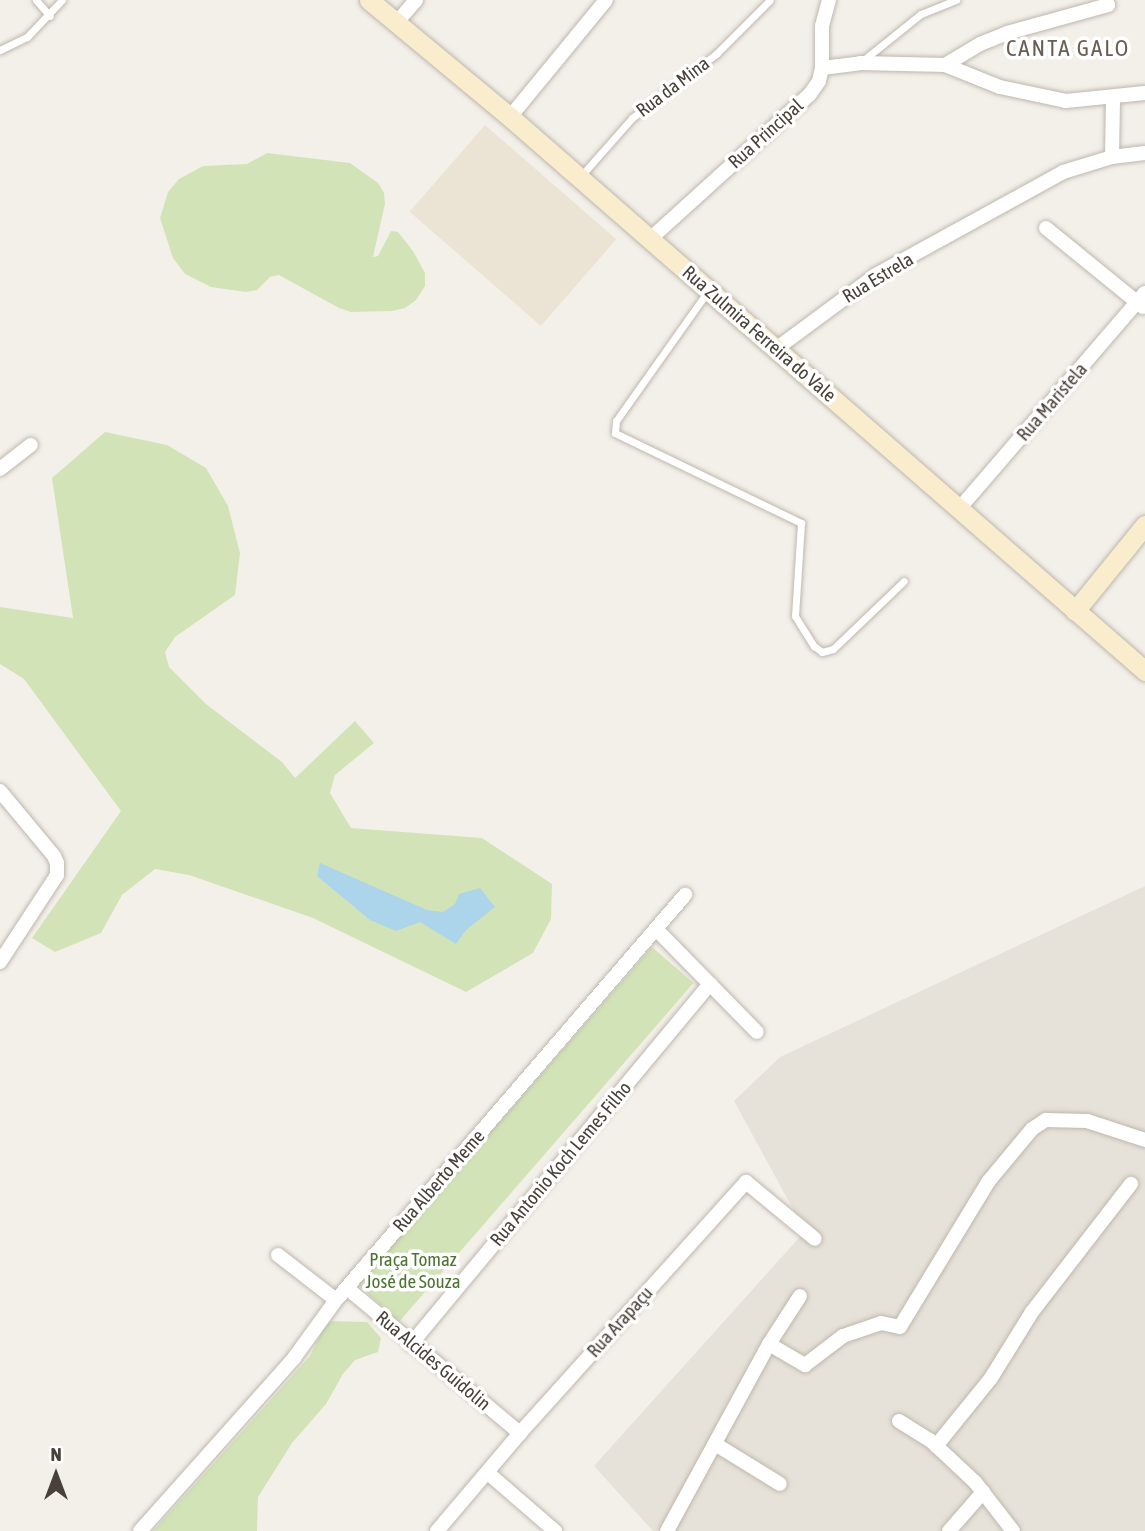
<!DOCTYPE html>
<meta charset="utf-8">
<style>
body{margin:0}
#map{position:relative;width:1145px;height:1531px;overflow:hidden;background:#f3f0ea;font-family:"Asap Condensed",sans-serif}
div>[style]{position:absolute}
.residential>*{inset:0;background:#e7e2d9}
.education>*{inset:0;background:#ebe4d5;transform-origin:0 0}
.green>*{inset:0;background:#d2e4b7;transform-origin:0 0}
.water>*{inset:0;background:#acd4ea}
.roads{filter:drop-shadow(0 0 2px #beb7ad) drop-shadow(0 0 2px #beb7ad)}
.lane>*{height:7px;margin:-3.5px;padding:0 3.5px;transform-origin:3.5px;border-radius:3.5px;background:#fff}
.street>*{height:14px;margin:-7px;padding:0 7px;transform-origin:7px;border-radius:7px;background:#fff}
.secondary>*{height:19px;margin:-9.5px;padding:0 9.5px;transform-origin:9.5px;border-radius:9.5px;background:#faedce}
span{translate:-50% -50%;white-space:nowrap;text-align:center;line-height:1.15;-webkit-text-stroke:7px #fff;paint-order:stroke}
.street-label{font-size:19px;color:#474139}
.park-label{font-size:19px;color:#4e7431}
.quarter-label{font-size:23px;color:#695e51;letter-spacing:2px}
.north{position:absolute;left:21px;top:1440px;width:70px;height:70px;-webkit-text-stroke:5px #fff;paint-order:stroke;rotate:0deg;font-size:19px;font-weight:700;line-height:28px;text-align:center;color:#474139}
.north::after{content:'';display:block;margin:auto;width:24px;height:32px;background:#474139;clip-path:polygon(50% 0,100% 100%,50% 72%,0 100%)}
</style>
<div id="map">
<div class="residential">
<i style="clip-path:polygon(1145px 886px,1145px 1531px,653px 1531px,594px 1466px,805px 1231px,734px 1101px,780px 1057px)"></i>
</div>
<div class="education">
<i style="left:485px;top:125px;width:174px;height:115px;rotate:41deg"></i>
</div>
<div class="green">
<i style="clip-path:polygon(267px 153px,350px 163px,378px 183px,384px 193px,385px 204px,373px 257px,378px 256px,391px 231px,398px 232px,413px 251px,425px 273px,425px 286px,416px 300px,405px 308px,392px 311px,351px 312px,339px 308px,279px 275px,270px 277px,257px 290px,246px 292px,211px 287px,185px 274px,173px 258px,160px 218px,168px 192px,179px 179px,203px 166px,247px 164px)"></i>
<i style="clip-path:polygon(105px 432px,167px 445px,206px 468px,228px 506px,240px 553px,235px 595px,175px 637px,165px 652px,169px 667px,206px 704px,282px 762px,295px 778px,355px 721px,374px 743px,335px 775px,330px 793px,351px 828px,482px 838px,552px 884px,551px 919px,533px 953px,466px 992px,313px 918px,189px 875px,155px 869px,122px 895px,101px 933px,55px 952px,32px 938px,121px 811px,24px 679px,0 664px,0 607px,73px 618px,52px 478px)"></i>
<i style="left:652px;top:947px;width:55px;height:448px;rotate:41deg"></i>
<i style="clip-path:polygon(327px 1321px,367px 1322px,381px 1338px,378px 1352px,355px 1360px,343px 1374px,326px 1404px,292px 1443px,258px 1497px,257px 1531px,153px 1531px,310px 1356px)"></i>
</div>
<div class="water">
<i style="clip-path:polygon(320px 863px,427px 910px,443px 912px,455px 904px,459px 894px,480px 888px,495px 907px,466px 930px,456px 944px,420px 922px,396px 931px,370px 920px,317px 876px)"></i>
</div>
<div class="roads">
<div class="lane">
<i style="left:36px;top:0;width:21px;rotate:49deg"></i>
<i style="left:0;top:50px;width:30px;rotate:-26deg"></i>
<i style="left:27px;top:37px;width:51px;rotate:-46.6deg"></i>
<i style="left:861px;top:62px;width:77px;rotate:-38.7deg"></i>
<i style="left:921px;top:14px;width:38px;rotate:-22deg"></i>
<i style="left:580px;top:177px;width:79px;rotate:-48.6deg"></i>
<i style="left:632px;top:118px;width:106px;rotate:-37.3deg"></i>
<i style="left:716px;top:54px;width:76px;rotate:-45deg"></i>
<i style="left:708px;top:291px;width:159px;rotate:125.3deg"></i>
<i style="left:616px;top:421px;width:12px;rotate:95deg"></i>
<i style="left:615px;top:433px;width:207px;rotate:25.8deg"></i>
<i style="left:801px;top:523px;width:93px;rotate:93.7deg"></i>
<i style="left:795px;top:616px;width:36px;rotate:58deg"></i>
<i style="left:814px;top:646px;width:10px;rotate:37deg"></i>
<i style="left:822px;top:652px;width:11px;rotate:-15deg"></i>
<i style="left:833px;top:649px;width:98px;rotate:-43.8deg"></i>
</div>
<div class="street">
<i style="left:397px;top:22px;width:29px;rotate:-49deg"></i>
<i style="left:945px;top:65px;width:41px;rotate:-31deg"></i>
<i style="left:980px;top:44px;width:29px;rotate:-22deg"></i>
<i style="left:1007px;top:33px;width:105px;rotate:-15.5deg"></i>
<i style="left:822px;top:68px;width:38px;rotate:-7deg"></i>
<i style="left:860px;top:63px;width:85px;rotate:1.3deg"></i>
<i style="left:945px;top:65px;width:59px;rotate:21.8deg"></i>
<i style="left:1000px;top:87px;width:67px;rotate:12deg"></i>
<i style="left:1066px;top:101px;width:79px;rotate:-5.8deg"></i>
<i style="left:510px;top:117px;width:151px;rotate:-50.6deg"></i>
<i style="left:1112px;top:157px;width:59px;rotate:-89deg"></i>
<i style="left:1046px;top:228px;width:125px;rotate:39.2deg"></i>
<i style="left:649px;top:240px;width:217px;rotate:-42.2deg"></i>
<i style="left:810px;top:94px;width:16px;rotate:-55deg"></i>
<i style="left:819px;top:81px;width:13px;rotate:-77deg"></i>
<i style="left:822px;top:68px;width:42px;rotate:-90deg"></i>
<i style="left:822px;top:26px;width:27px;rotate:-75deg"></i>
<i style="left:776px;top:349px;width:124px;rotate:-36.5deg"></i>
<i style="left:876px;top:275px;width:213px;rotate:-28.8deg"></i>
<i style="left:1063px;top:172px;width:51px;rotate:-17deg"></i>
<i style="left:1112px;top:157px;width:33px;rotate:-7deg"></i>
<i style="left:0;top:469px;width:39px;rotate:-38deg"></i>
<i style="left:959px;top:509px;width:285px;rotate:-49.3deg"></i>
<i style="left:0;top:791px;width:85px;rotate:50.3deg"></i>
<i style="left:54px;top:856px;width:8px;rotate:67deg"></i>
<i style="left:57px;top:863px;width:12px;rotate:90deg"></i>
<i style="left:57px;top:875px;width:104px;rotate:123.2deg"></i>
<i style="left:656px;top:929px;width:144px;rotate:45.6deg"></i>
<i style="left:278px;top:1255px;width:73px;rotate:37.8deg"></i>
<i style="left:347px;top:1288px;width:226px;rotate:40deg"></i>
<i style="left:411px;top:1344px;width:468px;rotate:-50.3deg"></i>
<i style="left:769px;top:1344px;width:42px;rotate:30.3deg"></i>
<i style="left:805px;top:1365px;width:48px;rotate:-37.3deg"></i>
<i style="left:843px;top:1336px;width:40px;rotate:-18.9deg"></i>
<i style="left:881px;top:1323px;width:19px;rotate:12deg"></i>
<i style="left:900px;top:1327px;width:170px;rotate:-58.7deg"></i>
<i style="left:988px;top:1182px;width:69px;rotate:-50.3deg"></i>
<i style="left:1032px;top:1129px;width:17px;rotate:-33deg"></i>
<i style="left:1046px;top:1120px;width:41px;rotate:1.4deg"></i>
<i style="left:1087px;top:1121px;width:61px;rotate:18.1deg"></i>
<i style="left:899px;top:1421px;width:36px;rotate:32deg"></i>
<i style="left:930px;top:1440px;width:62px;rotate:43deg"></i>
<i style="left:975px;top:1482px;width:62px;rotate:52.2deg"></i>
<i style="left:715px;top:1444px;width:76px;rotate:31.6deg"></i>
<i style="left:936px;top:1446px;width:87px;rotate:-51deg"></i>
<i style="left:991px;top:1378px;width:78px;rotate:-58.2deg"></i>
<i style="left:1032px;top:1312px;width:162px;rotate:-52.3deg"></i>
<i style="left:488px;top:1473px;width:89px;rotate:40.9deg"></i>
<i style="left:140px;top:1531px;width:232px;rotate:-48.3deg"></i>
<i style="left:294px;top:1358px;width:72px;rotate:-54.1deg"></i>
<i style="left:336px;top:1300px;width:535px;rotate:-49.25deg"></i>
<i style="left:437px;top:1531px;width:128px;rotate:-49.7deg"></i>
<i style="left:520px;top:1433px;width:338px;rotate:-48deg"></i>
<i style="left:746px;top:1182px;width:89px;rotate:39.6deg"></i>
<i style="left:667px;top:1531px;width:213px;rotate:-61.4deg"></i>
<i style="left:769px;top:1344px;width:57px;rotate:-57.1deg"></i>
<i style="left:949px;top:1531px;width:52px;rotate:-48.9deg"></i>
</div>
<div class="secondary">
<i style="left:369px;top:0;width:183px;rotate:39.7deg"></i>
<i style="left:510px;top:117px;width:843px;rotate:41.1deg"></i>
<i style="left:1075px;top:611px;width:111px;rotate:-50.9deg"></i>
</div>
</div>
<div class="street-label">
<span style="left:673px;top:87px;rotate:-37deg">Rua da Mina</span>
<span style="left:766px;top:134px;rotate:-42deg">Rua Principal</span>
<span style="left:878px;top:278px;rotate:-31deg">Rua Estrela</span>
<span style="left:759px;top:334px;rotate:41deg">Rua Zulmira Ferreira do Vale</span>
<span style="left:1052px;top:402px;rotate:-49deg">Rua Maristela</span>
<span style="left:561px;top:1164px;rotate:-50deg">Rua Antonio Koch Lemes Filho</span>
<span style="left:439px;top:1181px;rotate:-49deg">Rua Alberto Meme</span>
<span style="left:620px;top:1322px;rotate:-48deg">Rua Arapaçu</span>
<span style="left:433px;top:1361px;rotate:40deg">Rua Alcides Guidolin</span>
</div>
<div class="park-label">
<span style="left:413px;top:1271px">Praça Tomaz<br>José de Souza</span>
</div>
<div class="quarter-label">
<span style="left:1068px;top:48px">CANTA GALO</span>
</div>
<div class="north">N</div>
</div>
